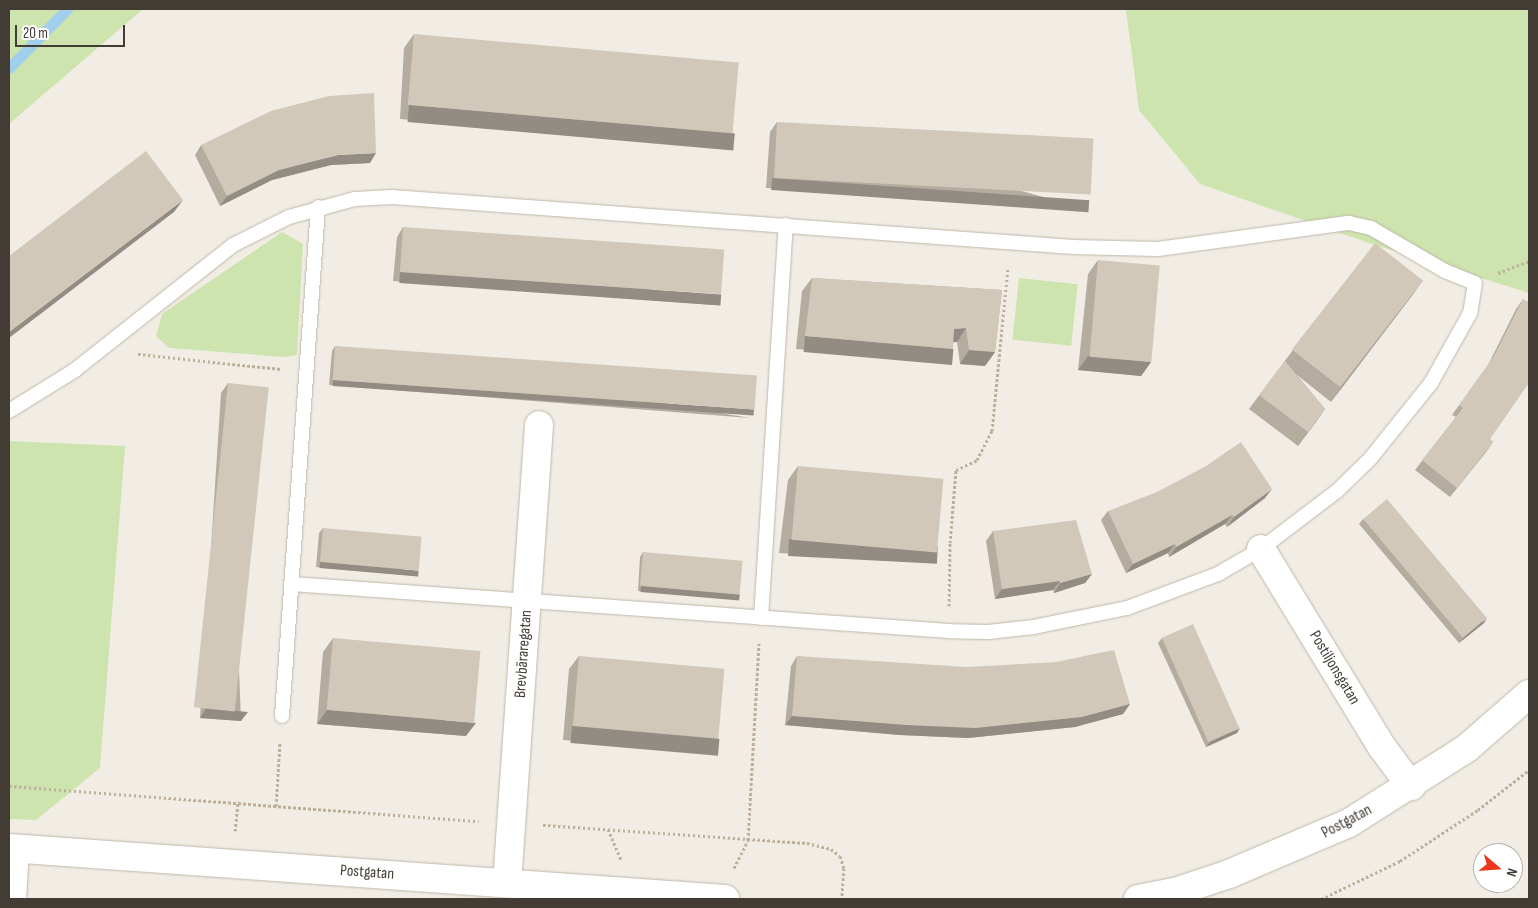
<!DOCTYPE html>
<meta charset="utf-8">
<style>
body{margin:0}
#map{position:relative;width:1538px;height:908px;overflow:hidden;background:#f1ede4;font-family:"Sofia Sans Condensed",sans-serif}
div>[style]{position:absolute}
.green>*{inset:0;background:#cde4ae;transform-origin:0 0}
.stream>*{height:11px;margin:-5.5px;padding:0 5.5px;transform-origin:5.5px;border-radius:5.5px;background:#a2cfec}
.path>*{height:3px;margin-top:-1.5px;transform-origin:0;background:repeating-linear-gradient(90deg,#bdaf99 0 2.5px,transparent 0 5px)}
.roads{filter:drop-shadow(0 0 1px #bfb7aa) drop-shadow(0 0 1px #bfb7aa)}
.service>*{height:14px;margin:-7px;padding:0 7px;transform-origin:7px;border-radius:7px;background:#fff}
.minor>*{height:28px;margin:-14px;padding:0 14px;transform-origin:14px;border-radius:14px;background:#fff}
.tertiary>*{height:28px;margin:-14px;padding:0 14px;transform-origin:14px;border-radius:14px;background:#fff}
.wall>*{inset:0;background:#b5aca0}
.shaded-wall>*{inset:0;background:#938c82;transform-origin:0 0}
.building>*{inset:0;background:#d2c8ba;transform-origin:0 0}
span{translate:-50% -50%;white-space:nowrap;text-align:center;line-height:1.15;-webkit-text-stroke:4px #fff;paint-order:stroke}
.street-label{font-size:16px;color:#423c34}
.frame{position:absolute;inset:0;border:10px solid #423c34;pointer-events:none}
.north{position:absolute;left:1473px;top:843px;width:50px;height:50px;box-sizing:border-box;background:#fff;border:1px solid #b3b1ae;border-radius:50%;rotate:108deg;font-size:14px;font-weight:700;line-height:20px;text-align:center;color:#423c34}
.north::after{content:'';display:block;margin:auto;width:18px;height:22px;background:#ef371d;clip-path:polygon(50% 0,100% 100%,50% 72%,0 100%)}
.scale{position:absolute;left:15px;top:25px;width:110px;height:22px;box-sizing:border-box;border:2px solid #423c34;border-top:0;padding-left:6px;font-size:15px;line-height:18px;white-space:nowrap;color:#423c34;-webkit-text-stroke:4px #fff;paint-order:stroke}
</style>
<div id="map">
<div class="green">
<i style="clip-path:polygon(9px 9px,143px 9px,9px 124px)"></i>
<i style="clip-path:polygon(1126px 9px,1529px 9px,1529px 293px,1366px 242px,1200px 184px,1139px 110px)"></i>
<i style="clip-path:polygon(282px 232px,303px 244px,297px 355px,284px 357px,169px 348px,156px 336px,162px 314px)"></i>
<i style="left:1019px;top:278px;width:59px;height:62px;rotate:6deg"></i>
<i style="clip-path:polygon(9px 441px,125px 446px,100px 768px,36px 820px,9px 819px)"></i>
</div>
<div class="stream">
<i style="left:9px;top:68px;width:83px;rotate:-45.5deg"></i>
</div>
<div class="path">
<i style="left:1498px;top:273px;width:33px;rotate:-21deg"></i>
<i style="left:138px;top:354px;width:144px;rotate:6deg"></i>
<i style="left:949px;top:606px;width:63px;rotate:-89.1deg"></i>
<i style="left:950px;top:543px;width:73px;rotate:-85.3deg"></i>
<i style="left:956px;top:470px;width:23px;rotate:-25deg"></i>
<i style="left:977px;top:460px;width:33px;rotate:-63deg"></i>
<i style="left:992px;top:431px;width:164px;rotate:-84.4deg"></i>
<i style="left:9px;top:786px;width:471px;rotate:4.3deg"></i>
<i style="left:276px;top:806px;width:64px;rotate:-86.4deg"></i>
<i style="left:543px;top:825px;width:265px;rotate:3.9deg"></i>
<i style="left:807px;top:843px;width:25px;rotate:14deg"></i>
<i style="left:831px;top:849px;width:11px;rotate:38deg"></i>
<i style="left:840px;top:856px;width:13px;rotate:72deg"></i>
<i style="left:844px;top:868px;width:31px;rotate:94deg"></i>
<i style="left:608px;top:829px;width:33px;rotate:67deg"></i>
<i style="left:235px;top:831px;width:30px;rotate:-84deg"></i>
<i style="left:734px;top:868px;width:31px;rotate:-63deg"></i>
<i style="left:748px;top:840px;width:197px;rotate:-86.8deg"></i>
<i style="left:1321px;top:899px;width:88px;rotate:-25.7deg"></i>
<i style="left:1400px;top:861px;width:93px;rotate:-33.2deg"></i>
<i style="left:1478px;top:810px;width:65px;rotate:-38.1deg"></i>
</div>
<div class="roads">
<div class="service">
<i style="left:9px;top:411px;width:78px;rotate:-31.8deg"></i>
<i style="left:75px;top:370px;width:201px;rotate:-38.3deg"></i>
<i style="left:233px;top:245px;width:63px;rotate:-26.6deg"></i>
<i style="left:289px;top:217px;width:68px;rotate:-15.3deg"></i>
<i style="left:355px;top:199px;width:37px;rotate:-3deg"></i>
<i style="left:392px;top:197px;width:683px;rotate:4.2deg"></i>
<i style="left:1073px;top:247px;width:85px;rotate:1.3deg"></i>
<i style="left:1158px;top:249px;width:193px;rotate:-7.8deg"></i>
<i style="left:1349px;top:223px;width:23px;rotate:13deg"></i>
<i style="left:1371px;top:228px;width:86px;rotate:30.2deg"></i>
<i style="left:1445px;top:271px;width:32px;rotate:22deg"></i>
<i style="left:1475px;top:283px;width:30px;rotate:99deg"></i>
<i style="left:1470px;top:313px;width:80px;rotate:119.1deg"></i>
<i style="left:1431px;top:383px;width:97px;rotate:128.8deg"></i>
<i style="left:1370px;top:459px;width:46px;rotate:135.9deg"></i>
<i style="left:1337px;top:491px;width:96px;rotate:142.7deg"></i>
<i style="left:1261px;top:549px;width:50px;rotate:149.8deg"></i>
<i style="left:1218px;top:574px;width:97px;rotate:159.5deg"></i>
<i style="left:1127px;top:608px;width:95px;rotate:168.5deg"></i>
<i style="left:1034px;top:627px;width:46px;rotate:173.8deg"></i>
<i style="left:988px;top:632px;width:39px;rotate:-179deg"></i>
<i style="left:949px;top:631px;width:659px;rotate:-175.91deg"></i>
<i style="left:761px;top:618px;width:394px;rotate:-86.4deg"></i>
<i style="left:282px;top:716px;width:510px;rotate:-85.95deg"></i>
</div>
<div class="minor">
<i style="left:1261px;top:549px;width:232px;rotate:58.6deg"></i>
<i style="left:1382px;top:747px;width:49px;rotate:53.4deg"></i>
<i style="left:507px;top:883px;width:459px;rotate:-86deg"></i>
<i style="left:12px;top:899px;width:50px;rotate:-86.6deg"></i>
</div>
<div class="tertiary">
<i style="left:9px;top:848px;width:718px;rotate:4.07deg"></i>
<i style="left:1138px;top:899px;width:38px;rotate:-11deg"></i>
<i style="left:1175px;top:892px;width:57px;rotate:-18.4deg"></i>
<i style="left:1229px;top:874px;width:130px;rotate:-23deg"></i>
<i style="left:1349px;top:823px;width:140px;rotate:-32.4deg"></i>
<i style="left:1467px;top:748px;width:82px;rotate:-41.1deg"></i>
</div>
</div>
<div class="wall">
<i style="clip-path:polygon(414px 34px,735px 134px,725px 148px,400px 119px,404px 48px)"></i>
<i style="clip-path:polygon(777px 122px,1082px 208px,766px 188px,770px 132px)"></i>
<i style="clip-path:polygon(201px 145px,370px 163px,331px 165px,272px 180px,220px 206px,195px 155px)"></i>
<i style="clip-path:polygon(403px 227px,714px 305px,393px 281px,397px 237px)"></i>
<i style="clip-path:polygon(1098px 260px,1151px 362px,1141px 376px,1078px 370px,1088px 274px)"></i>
<i style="clip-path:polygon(812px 278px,1002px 290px,995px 352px,985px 366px,960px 364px,957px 342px,953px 342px,953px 349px,943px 362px,796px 349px,802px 291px)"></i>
<i style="clip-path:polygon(1423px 280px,1331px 402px,1297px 375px,1325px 409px,1298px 446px,1249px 409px,1293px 350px)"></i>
<i style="clip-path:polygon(1523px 299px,1490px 439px,1493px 442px,1450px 497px,1415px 470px,1456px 417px,1452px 415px,1488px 365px,1516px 309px)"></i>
<i style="clip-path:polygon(335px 346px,750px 418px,329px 385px,332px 351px)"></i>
<i style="clip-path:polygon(228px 383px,241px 721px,200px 718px,221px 393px)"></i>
<i style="clip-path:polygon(798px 466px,938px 548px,928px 562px,779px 553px,788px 480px)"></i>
<i style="clip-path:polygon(1265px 498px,1227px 527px,1225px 524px,1169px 557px,1168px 553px,1126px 573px,1101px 520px,1108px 511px)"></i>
<i style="clip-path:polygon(1363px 519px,1484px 623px,1459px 643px,1359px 524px)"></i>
<i style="clip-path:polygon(323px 528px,416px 576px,316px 567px,319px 533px)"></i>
<i style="clip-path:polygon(993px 531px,1092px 574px,1085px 583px,1054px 593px,1053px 590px,995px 599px,986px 541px)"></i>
<i style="clip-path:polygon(643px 552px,740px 594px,736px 599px,638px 591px,640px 557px)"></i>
<i style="clip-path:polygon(333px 638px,466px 736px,317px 724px,323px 652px)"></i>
<i style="clip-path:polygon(1162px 638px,1237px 733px,1206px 747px,1158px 643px)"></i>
<i style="clip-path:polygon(579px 656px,719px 739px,710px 753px,563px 740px,569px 669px)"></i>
<i style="clip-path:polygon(797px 656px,1130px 704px,1123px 714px,1075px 727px,968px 738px,900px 735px,785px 725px,791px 666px)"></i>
</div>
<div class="shaded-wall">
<i style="left:409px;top:105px;width:327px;height:17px;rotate:5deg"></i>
<i style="clip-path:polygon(376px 153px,370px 163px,331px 165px,272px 180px,220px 206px,227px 196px,279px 170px,338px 155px)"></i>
<i style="left:772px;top:178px;width:318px;height:12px;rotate:4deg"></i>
<i style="clip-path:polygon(183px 200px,174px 212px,9px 338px,9px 332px)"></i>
<i style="left:400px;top:272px;width:322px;height:11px;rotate:4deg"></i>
<i style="clip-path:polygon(1423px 280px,1414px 293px,1331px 402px,1341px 388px)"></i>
<i style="clip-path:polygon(966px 328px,957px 342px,945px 343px,954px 329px)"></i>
<i style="left:805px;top:336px;width:149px;height:16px;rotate:5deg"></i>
<i style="clip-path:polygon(969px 350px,995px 352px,985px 366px,960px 364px)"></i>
<i style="clip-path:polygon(1088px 356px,1151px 362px,1141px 376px,1078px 370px)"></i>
<i style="left:333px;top:380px;width:422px;height:6px;rotate:4deg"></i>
<i style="clip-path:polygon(1325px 409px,1316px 422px,1298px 446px,1308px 432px)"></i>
<i style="clip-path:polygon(1493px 442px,1486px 452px,1450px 497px,1457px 488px)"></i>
<i style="clip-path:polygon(1272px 489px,1265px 498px,1227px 527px,1234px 517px)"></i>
<i style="clip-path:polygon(1232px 515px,1225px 524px,1169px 557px,1176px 547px)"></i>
<i style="left:789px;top:539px;width:149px;height:17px;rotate:3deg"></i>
<i style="clip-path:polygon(1175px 544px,1168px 553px,1126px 573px,1133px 564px)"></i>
<i style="left:320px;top:562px;width:99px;height:6px;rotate:5deg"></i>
<i style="clip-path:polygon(1092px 574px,1085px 583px,1054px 593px,1060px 583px)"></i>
<i style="clip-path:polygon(1060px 581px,1053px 590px,995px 599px,1002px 589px)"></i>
<i style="left:641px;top:586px;width:99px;height:6px;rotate:5deg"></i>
<i style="clip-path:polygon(1487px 618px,1484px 623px,1459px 643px,1463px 638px)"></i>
<i style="clip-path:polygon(1130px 704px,1123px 714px,1075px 727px,968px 738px,900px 735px,785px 725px,792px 716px)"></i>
<i style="clip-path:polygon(206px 708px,248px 712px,241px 721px,200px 718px)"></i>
<i style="clip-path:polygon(327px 710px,476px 723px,466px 736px,317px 724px)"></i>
<i style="left:572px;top:726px;width:148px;height:17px;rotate:5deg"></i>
<i style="clip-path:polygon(1240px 728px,1237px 733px,1206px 747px,1210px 742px)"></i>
</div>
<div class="building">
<i style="left:414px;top:34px;width:326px;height:71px;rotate:5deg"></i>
<i style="clip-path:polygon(374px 93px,376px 153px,338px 155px,279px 170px,227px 196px,201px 145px,271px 111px,329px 96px)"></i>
<i style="left:777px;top:122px;width:317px;height:56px;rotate:3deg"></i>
<i style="clip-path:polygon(146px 151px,183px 200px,9px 332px,9px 256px)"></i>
<i style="left:403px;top:227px;width:322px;height:45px;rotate:4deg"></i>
<i style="left:1375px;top:243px;width:61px;height:135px;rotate:38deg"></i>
<i style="left:1098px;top:260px;width:62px;height:97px;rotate:5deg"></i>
<i style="clip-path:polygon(812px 278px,1002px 290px,995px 352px,969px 350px,966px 328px,954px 329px,953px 349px,805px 336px)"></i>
<i style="clip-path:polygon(1523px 299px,1529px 302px,1529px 383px,1490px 439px,1493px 442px,1457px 488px,1422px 460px,1463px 408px,1459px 405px,1494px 356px)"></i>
<i style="left:335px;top:346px;width:423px;height:34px;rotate:4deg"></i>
<i style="clip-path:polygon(1285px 361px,1325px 409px,1308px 432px,1259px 395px)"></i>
<i style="left:228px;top:383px;width:41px;height:326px;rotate:6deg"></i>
<i style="clip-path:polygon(1241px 442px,1272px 489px,1234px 517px,1232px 515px,1176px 547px,1175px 544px,1133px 564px,1108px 511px,1157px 492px,1206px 466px)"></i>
<i style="left:798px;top:466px;width:146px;height:74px;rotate:5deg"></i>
<i style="left:1387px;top:499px;width:155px;height:31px;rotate:50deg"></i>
<i style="clip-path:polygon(1076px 520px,1092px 574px,1060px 583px,1060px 581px,1002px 589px,993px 531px)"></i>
<i style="left:323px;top:528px;width:99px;height:34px;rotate:5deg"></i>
<i style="left:643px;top:552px;width:100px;height:34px;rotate:5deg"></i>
<i style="left:1193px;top:624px;width:114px;height:34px;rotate:66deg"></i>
<i style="left:333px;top:638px;width:148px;height:72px;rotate:5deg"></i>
<i style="clip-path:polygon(1114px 650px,1130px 704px,1082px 717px,975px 728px,906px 725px,792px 716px,797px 656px,967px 667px,1056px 662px)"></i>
<i style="left:579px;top:656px;width:146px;height:70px;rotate:5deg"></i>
</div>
<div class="street-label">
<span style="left:524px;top:654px;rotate:-86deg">Brevbäraregatan</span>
<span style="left:1334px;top:668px;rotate:59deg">Postiljonsgatan</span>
<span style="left:1347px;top:822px;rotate:-28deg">Postgatan</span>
<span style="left:367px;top:873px;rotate:4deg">Postgatan</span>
</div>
<div class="frame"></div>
<div class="north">N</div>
<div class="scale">20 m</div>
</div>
